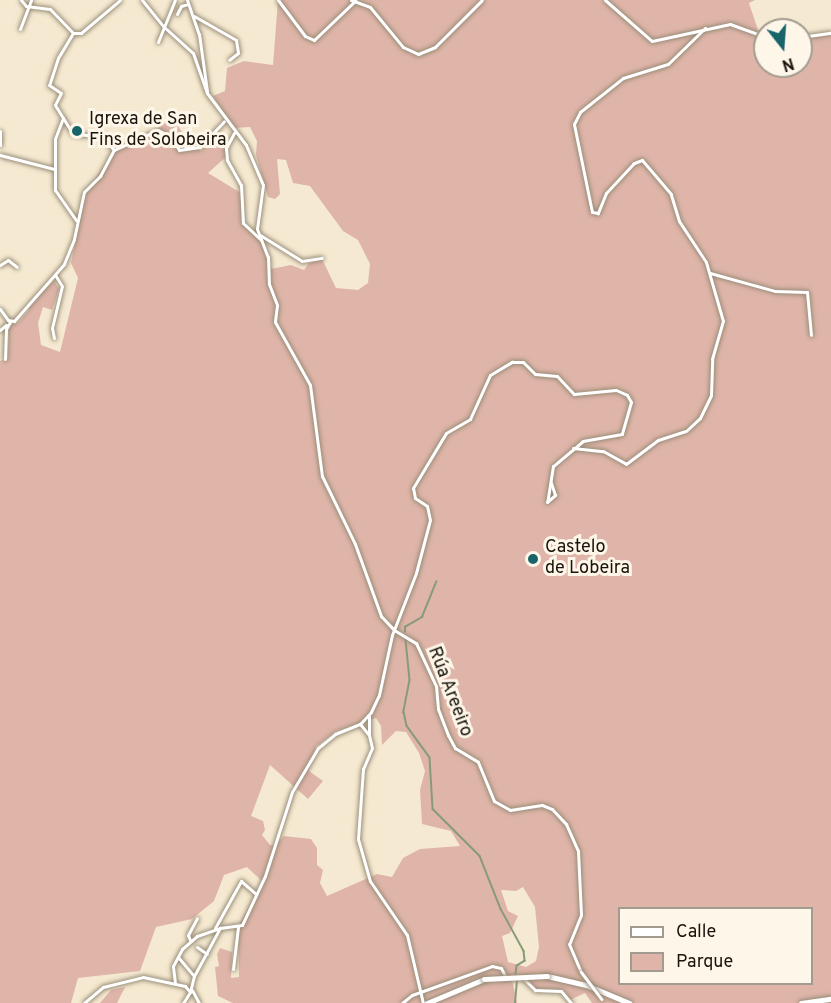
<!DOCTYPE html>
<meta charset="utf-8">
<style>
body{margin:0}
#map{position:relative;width:831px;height:1003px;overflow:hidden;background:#f5e9d1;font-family:Overpass,sans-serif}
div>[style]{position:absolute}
.green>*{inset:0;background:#dfb5a9}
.stream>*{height:1.5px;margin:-0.75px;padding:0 0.75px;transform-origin:0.75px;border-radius:0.75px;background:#889b78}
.roads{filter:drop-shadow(0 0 2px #978b76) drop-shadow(0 0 2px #978b76)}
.minor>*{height:3px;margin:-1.5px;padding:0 1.5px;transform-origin:1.5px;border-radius:1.5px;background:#fff}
.highway>*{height:5px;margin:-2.5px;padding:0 2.5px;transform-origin:2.5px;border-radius:2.5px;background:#fff}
.bridges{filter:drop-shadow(0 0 2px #978b76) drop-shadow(0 0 2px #978b76)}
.minor-bridge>*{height:3px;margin:-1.5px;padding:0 1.5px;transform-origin:1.5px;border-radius:1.5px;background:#fff}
.highway-bridge>*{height:5px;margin:-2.5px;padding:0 2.5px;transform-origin:2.5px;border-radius:2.5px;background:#fff}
.dots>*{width:16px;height:16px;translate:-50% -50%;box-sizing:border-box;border:3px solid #fef6e8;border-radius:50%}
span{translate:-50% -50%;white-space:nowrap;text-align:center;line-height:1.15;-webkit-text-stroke:6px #fef6e8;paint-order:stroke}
.poi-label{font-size:18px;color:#18140c}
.left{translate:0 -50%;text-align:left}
.street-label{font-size:18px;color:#18140c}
.legend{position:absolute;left:618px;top:907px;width:195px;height:78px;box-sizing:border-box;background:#fef6e8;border:2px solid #a29c90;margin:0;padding:8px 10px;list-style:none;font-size:18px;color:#18140c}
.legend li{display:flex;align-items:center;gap:12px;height:30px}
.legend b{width:30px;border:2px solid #a29c90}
.north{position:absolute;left:753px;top:18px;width:60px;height:60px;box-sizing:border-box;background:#fef6e8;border:2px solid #a29c90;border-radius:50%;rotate:163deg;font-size:16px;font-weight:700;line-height:24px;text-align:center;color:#18140c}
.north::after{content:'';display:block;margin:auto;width:21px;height:27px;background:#17656b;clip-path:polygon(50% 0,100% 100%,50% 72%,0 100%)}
</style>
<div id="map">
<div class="green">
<i style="clip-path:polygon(evenodd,278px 0,755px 0,749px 3px,765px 51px,765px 66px,801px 66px,810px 61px,803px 39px,831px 35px,831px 1003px,592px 1003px,585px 993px,570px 1000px,564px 993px,535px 990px,525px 979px,512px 979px,517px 1003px,233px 1003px,218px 996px,215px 967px,219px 966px,217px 954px,220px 948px,232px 952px,231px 978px,239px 977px,238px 927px,262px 881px,247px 867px,224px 875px,214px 901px,192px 919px,156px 927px,140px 971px,78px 978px,71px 1003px,0 1003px,0 361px,8px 358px,9px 326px,19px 322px,29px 310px,27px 305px,54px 281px,59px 289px,52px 310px,43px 307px,38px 323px,41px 345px,60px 352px,78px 278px,71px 263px,85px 194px,114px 150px,158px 130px,160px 121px,178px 126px,189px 143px,201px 151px,216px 136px,226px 138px,227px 156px,208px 173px,241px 193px,241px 223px,265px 245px,271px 269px,291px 265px,304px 270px,309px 263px,322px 259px,336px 288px,358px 290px,368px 283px,370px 264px,358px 240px,343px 231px,310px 186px,293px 183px,286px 160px,277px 159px,280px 194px,275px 199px,268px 197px,256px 155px,257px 141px,250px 127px,234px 128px,213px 96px,225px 91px,227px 68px,244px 61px,273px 65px,278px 0,376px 718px,381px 726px,382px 745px,396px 731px,406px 732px,419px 753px,425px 771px,420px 790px,422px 824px,451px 831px,460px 846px,420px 849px,403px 858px,392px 877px,377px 874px,327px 896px,320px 883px,323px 870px,317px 865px,317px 848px,311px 839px,284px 836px,275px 845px,270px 845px,262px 835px,265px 830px,263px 821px,251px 816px,270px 765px,308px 799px,323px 781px,309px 771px,316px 746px,336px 731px,376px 718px,278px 0,523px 887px,535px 907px,539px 947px,536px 961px,526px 967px,508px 962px,502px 936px,510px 933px,518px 916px,508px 911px,501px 890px,516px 891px,523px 887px,278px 0,620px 908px,812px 908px,812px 984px,620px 984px,620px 908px)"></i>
<i style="clip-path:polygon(125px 987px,117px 1003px,100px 1003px,111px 990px)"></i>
</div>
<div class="stream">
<i style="left:405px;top:632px;width:5px;rotate:-90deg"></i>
<i style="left:405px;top:627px;width:20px;rotate:-30deg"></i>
<i style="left:422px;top:617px;width:38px;rotate:-68deg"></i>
<i style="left:406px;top:640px;width:40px;rotate:84.3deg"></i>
<i style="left:410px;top:680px;width:33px;rotate:101deg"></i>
<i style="left:404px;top:712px;width:14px;rotate:78deg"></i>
<i style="left:407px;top:726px;width:39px;rotate:54deg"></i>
<i style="left:430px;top:758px;width:51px;rotate:86.6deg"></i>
<i style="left:433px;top:809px;width:66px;rotate:45deg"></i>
<i style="left:480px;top:856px;width:57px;rotate:68.4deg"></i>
<i style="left:501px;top:909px;width:48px;rotate:61.3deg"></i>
<i style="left:524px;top:951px;width:10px;rotate:84deg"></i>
<i style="left:525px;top:961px;width:9px;rotate:148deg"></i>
<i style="left:517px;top:966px;width:8px;rotate:97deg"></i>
<i style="left:515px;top:1003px;width:24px;rotate:-85deg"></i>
</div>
<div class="roads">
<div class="minor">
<i style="left:21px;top:0;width:8px;rotate:50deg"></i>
<i style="left:26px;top:6px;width:24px;rotate:7deg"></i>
<i style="left:50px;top:9px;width:33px;rotate:46deg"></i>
<i style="left:142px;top:0;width:33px;rotate:51deg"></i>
<i style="left:163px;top:26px;width:40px;rotate:42deg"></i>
<i style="left:193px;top:53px;width:42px;rotate:70.7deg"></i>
<i style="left:207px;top:93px;width:65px;rotate:53.1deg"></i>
<i style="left:246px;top:145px;width:43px;rotate:67deg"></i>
<i style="left:263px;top:185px;width:44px;rotate:97.8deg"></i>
<i style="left:257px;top:229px;width:30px;rotate:69deg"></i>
<i style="left:268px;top:257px;width:27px;rotate:88deg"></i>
<i style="left:269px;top:284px;width:22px;rotate:69deg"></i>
<i style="left:277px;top:305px;width:17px;rotate:97deg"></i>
<i style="left:275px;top:322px;width:72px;rotate:60.9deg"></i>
<i style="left:310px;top:385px;width:92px;rotate:82.5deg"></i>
<i style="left:322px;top:476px;width:76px;rotate:64.1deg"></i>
<i style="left:355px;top:544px;width:77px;rotate:70.1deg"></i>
<i style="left:381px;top:616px;width:19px;rotate:47deg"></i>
<i style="left:394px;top:630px;width:26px;rotate:31deg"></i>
<i style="left:416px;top:643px;width:47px;rotate:65.1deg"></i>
<i style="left:436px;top:686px;width:23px;rotate:85deg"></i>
<i style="left:438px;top:709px;width:28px;rotate:69deg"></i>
<i style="left:448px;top:735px;width:15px;rotate:62deg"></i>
<i style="left:455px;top:748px;width:27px;rotate:31deg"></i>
<i style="left:478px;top:762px;width:42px;rotate:67.7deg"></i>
<i style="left:494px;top:801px;width:18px;rotate:29deg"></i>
<i style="left:510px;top:810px;width:32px;rotate:-9deg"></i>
<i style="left:542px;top:805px;width:11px;rotate:22deg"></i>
<i style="left:552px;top:809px;width:21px;rotate:47deg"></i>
<i style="left:566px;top:824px;width:30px;rotate:66deg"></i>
<i style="left:578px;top:851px;width:64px;rotate:87.3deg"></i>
<i style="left:581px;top:915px;width:31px;rotate:112deg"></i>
<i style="left:569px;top:944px;width:30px;rotate:67deg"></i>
<i style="left:187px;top:0;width:36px;rotate:71deg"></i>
<i style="left:199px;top:34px;width:58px;rotate:82deg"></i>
<i style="left:278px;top:0;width:45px;rotate:53.1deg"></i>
<i style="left:305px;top:36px;width:10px;rotate:24deg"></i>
<i style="left:314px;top:40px;width:57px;rotate:-43.6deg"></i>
<i style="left:351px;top:0;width:20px;rotate:20deg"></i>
<i style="left:370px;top:7px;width:52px;rotate:50.5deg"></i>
<i style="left:403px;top:47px;width:17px;rotate:25deg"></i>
<i style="left:418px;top:54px;width:18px;rotate:-22deg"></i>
<i style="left:435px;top:47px;width:66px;rotate:-45deg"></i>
<i style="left:605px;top:0;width:62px;rotate:41.1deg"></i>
<i style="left:652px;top:41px;width:80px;rotate:-12.3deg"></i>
<i style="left:730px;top:24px;width:37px;rotate:20deg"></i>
<i style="left:177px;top:14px;width:9px;rotate:-63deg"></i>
<i style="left:181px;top:6px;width:7px;rotate:-16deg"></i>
<i style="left:194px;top:16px;width:48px;rotate:29.7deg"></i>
<i style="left:236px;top:40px;width:13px;rotate:81deg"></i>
<i style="left:238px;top:53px;width:11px;rotate:142deg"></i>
<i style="left:20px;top:29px;width:31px;rotate:-69deg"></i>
<i style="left:73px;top:33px;width:29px;rotate:121deg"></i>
<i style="left:58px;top:58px;width:28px;rotate:108deg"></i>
<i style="left:49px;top:85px;width:14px;rotate:34deg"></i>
<i style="left:61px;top:93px;width:13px;rotate:117deg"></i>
<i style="left:55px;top:105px;width:15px;rotate:58deg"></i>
<i style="left:63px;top:118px;width:22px;rotate:111deg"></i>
<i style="left:55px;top:139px;width:51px;rotate:90deg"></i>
<i style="left:55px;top:190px;width:37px;rotate:55deg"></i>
<i style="left:73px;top:33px;width:8px"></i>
<i style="left:81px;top:33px;width:51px;rotate:-40.2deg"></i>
<i style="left:801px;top:37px;width:30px;rotate:-8deg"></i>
<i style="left:158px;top:42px;width:45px;rotate:-68deg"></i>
<i style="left:0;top:131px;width:14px;rotate:90deg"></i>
<i style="left:234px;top:133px;width:17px;rotate:118deg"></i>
<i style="left:226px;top:148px;width:12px;rotate:85deg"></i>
<i style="left:227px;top:160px;width:29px;rotate:61deg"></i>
<i style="left:241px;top:185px;width:38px;rotate:87deg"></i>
<i style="left:243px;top:223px;width:25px;rotate:43deg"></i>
<i style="left:114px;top:150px;width:48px;rotate:-24.4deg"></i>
<i style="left:158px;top:130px;width:15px;rotate:28deg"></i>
<i style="left:171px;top:137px;width:15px;rotate:58deg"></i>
<i style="left:179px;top:150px;width:21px;rotate:-8deg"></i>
<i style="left:200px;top:147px;width:35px;rotate:-47deg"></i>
<i style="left:0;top:155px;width:56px;rotate:14.5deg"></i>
<i style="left:260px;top:235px;width:49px;rotate:31.8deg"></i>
<i style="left:302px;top:261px;width:20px;rotate:-9deg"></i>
<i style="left:0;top:265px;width:9px;rotate:-32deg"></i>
<i style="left:8px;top:260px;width:11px;rotate:38deg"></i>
<i style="left:710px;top:273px;width:67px;rotate:15.5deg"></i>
<i style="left:775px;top:291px;width:32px;rotate:2deg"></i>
<i style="left:807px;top:292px;width:43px;rotate:84.7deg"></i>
<i style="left:0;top:309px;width:14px;rotate:54deg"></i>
<i style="left:8px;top:320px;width:6px;rotate:9deg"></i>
<i style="left:14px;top:321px;width:76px;rotate:-48.7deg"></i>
<i style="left:64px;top:264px;width:27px;rotate:-68deg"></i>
<i style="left:74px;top:239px;width:48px;rotate:-78deg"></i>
<i style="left:84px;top:192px;width:23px;rotate:-45deg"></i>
<i style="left:100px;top:176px;width:30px;rotate:-62deg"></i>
<i style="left:114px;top:150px;width:18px;rotate:-131deg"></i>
<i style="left:102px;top:136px;width:29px;rotate:-176deg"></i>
<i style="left:73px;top:134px;width:19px;rotate:-122deg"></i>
<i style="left:0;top:330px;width:8px;rotate:-40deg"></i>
<i style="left:54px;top:338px;width:10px;rotate:-101deg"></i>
<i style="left:52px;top:328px;width:43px;rotate:-76.6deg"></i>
<i style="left:62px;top:286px;width:13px;rotate:-122deg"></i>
<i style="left:5px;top:359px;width:30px;rotate:-88deg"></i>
<i style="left:6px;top:329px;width:8px;rotate:-60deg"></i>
<i style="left:573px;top:448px;width:30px;rotate:6deg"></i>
<i style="left:603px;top:451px;width:26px;rotate:29deg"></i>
<i style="left:626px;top:464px;width:40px;rotate:-37deg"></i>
<i style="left:658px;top:440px;width:29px;rotate:-18deg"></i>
<i style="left:686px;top:431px;width:19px;rotate:-43deg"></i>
<i style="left:700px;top:418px;width:25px;rotate:-64deg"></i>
<i style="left:711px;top:395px;width:36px;rotate:-88deg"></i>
<i style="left:712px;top:359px;width:40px;rotate:-74deg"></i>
<i style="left:723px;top:321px;width:61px;rotate:-106.1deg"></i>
<i style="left:706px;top:262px;width:49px;rotate:-123.4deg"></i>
<i style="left:679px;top:221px;width:28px;rotate:-107deg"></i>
<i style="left:671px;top:194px;width:45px;rotate:-130.5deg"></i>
<i style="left:642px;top:160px;width:9px;rotate:159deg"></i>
<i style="left:634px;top:163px;width:41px;rotate:133deg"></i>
<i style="left:606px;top:193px;width:22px;rotate:112deg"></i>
<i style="left:598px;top:213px;width:6px;rotate:-171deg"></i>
<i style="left:592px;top:212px;width:90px;rotate:-101.6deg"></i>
<i style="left:574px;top:124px;width:13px;rotate:-63deg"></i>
<i style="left:580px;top:112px;width:55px;rotate:-38.3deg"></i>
<i style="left:623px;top:78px;width:47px;rotate:-17.3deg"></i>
<i style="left:668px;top:64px;width:52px;rotate:-44.2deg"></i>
<i style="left:547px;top:502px;width:11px;rotate:-41deg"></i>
<i style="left:555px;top:495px;width:13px;rotate:-108deg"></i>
<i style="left:369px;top:716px;width:17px;rotate:90deg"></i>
<i style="left:360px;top:724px;width:14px;rotate:51deg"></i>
<i style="left:369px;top:735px;width:13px;rotate:77deg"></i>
<i style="left:372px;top:748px;width:23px;rotate:113deg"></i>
<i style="left:363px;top:769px;width:70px;rotate:94.1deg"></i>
<i style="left:358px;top:839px;width:44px;rotate:74.1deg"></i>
<i style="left:370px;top:881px;width:65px;rotate:55.6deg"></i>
<i style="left:407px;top:935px;width:70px;rotate:76.8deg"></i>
<i style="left:215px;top:928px;width:54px;rotate:-61deg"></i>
<i style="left:241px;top:881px;width:20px;rotate:41deg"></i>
<i style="left:190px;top:940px;width:5px;rotate:-112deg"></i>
<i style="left:188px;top:935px;width:19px;rotate:-62deg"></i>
<i style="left:197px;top:947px;width:12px;rotate:35deg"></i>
<i style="left:178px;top:957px;width:25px;rotate:50deg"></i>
<i style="left:233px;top:969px;width:42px;rotate:-83.2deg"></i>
<i style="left:524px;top:979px;width:16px;rotate:45deg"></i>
<i style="left:535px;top:990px;width:26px;rotate:2deg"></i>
<i style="left:561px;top:991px;width:16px;rotate:50deg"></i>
<i style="left:175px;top:983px;width:17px;rotate:-97deg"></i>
<i style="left:173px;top:966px;width:19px;rotate:-62deg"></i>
<i style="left:182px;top:949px;width:20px;rotate:-41deg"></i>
<i style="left:197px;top:936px;width:24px;rotate:-19deg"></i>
<i style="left:192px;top:990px;width:15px;rotate:62deg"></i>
<i style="left:190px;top:992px;width:16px;rotate:-76deg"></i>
<i style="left:194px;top:976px;width:55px;rotate:-61.6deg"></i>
<i style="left:220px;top:928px;width:22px;rotate:-8deg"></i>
<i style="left:242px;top:925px;width:54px;rotate:-64.9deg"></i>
<i style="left:265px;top:876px;width:88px;rotate:-72.2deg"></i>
<i style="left:292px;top:792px;width:51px;rotate:-59.4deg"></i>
<i style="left:318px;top:748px;width:22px;rotate:-39deg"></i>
<i style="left:335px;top:734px;width:27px;rotate:-22deg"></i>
<i style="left:360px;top:724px;width:16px;rotate:-47deg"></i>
<i style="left:371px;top:712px;width:19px;rotate:-65deg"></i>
<i style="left:379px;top:695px;width:61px;rotate:-77.8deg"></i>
<i style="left:392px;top:635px;width:66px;rotate:-68.8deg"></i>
<i style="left:416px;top:573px;width:55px;rotate:-75.2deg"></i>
<i style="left:430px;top:520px;width:14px;rotate:-102deg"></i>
<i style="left:427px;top:506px;width:14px;rotate:-146deg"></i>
<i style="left:415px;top:498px;width:10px;rotate:-101deg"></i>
<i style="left:413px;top:488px;width:64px;rotate:-59deg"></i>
<i style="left:446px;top:433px;width:28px;rotate:-30deg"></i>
<i style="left:470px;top:419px;width:48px;rotate:-65.6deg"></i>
<i style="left:490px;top:375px;width:26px;rotate:-31deg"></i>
<i style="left:512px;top:362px;width:11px"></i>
<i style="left:523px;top:362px;width:17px;rotate:45deg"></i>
<i style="left:535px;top:374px;width:22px;rotate:5deg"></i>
<i style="left:557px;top:376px;width:25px;rotate:47deg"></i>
<i style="left:574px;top:394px;width:42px;rotate:-5.4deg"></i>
<i style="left:616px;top:390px;width:12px;rotate:24deg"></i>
<i style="left:627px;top:395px;width:8px;rotate:60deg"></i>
<i style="left:631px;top:402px;width:33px;rotate:106deg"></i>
<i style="left:622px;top:434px;width:40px;rotate:170deg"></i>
<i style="left:583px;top:441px;width:39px;rotate:140deg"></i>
<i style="left:553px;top:466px;width:36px;rotate:99deg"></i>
<i style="left:84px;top:1003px;width:25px;rotate:-40deg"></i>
<i style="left:103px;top:987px;width:41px;rotate:-14deg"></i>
<i style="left:143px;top:977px;width:43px;rotate:12.1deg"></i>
<i style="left:185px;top:986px;width:8px;rotate:50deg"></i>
<i style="left:190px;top:992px;width:13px;rotate:122deg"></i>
<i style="left:402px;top:1003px;width:13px;rotate:-39deg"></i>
<i style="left:412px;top:995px;width:85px;rotate:-19.9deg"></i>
<i style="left:492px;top:966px;width:9px;rotate:13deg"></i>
<i style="left:501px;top:968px;width:11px;rotate:63deg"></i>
</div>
<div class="highway">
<i style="left:547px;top:976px;width:40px;rotate:13deg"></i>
<i style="left:586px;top:985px;width:47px;rotate:22.7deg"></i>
<i style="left:427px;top:1003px;width:62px;rotate:-22.8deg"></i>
<i style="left:801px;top:1003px;width:30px;rotate:-8deg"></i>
</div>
</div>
<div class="bridges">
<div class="minor-bridge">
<i style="left:581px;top:972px;width:34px;rotate:53deg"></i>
</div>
<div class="highway-bridge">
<i style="left:484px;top:979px;width:63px;rotate:-2.7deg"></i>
</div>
</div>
<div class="dots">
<i style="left:77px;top:131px;background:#17656b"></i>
<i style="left:533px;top:559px;background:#17656b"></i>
</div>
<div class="poi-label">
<span class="left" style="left:89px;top:131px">Igrexa de San<br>Fins de Solobeira</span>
<span class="left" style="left:545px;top:559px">Castelo<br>de Lobeira</span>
</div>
<div class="street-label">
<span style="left:449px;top:692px;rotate:69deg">Rúa Areeiro</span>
</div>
<ul class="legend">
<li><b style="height:8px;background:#fff"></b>Calle</li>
<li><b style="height:16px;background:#dfb5a9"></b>Parque</li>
</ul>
<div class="north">N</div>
</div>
